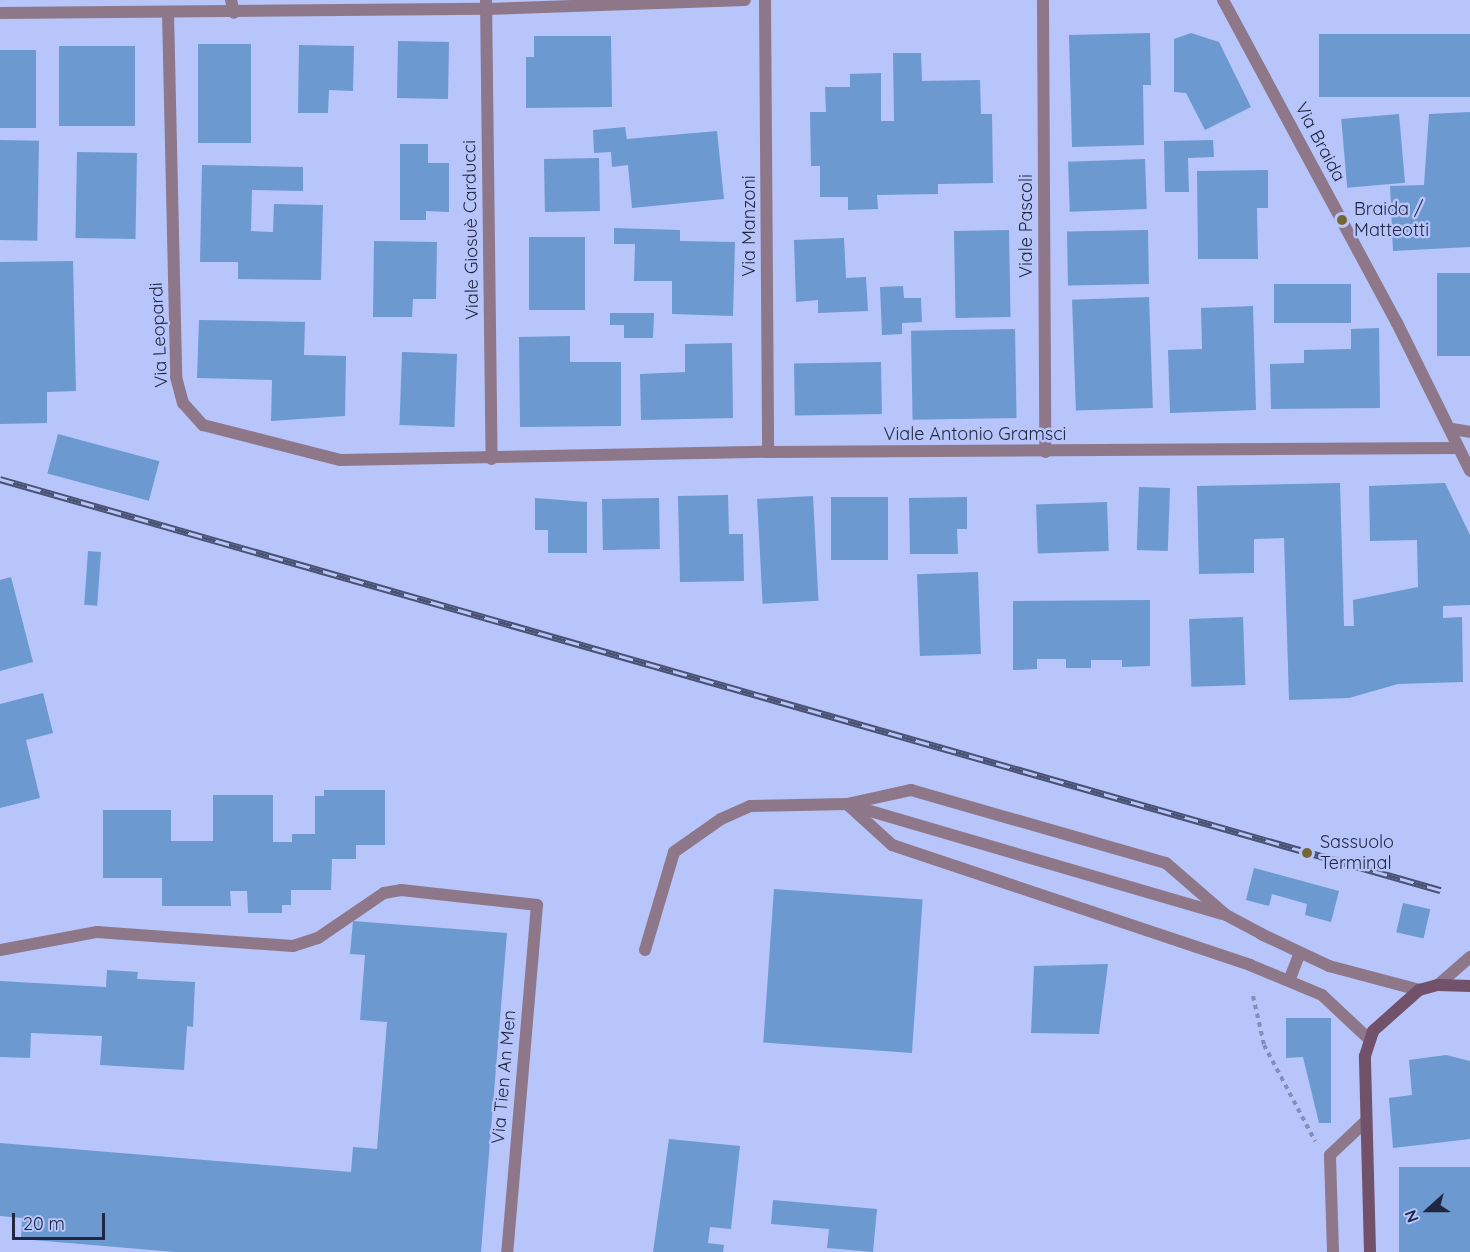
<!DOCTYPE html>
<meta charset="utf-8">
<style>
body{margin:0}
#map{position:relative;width:1470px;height:1252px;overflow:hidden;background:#b7c5fa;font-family:Quicksand,sans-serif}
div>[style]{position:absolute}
.building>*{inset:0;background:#6c99d0;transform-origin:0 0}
.path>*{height:4px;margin-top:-2px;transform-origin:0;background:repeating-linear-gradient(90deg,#838eba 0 4.5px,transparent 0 9px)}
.lane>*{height:12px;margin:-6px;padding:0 6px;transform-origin:6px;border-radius:6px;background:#8e7789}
.street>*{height:12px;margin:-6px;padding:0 6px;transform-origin:6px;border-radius:6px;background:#8e7789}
.secondary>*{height:12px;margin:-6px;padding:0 6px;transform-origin:6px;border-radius:6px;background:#72516b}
.rail>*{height:7px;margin-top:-3.5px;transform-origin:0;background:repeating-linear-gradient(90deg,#b7c5fa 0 14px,#4a5273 0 28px);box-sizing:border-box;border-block:2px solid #4a5273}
.dots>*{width:16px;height:16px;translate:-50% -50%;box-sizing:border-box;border:3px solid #b7c5fa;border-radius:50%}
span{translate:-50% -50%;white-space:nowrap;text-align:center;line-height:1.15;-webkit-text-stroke:5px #b7c5fa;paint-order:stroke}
.street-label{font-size:18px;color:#222741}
.poi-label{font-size:18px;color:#222741}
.left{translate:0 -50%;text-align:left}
.north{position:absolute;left:1398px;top:1180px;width:60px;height:60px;-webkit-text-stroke:4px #b7c5fa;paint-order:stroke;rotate:249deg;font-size:16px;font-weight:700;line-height:24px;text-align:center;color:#222741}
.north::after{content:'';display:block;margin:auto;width:21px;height:27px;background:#222741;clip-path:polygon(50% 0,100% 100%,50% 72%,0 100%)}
.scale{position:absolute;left:12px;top:1213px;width:93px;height:27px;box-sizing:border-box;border:3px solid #222741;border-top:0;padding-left:8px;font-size:18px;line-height:21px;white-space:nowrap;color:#222741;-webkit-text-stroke:4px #b7c5fa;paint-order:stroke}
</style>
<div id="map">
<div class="building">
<i style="clip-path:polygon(1150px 33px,1151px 85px,1143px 85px,1144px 145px,1072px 147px,1069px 35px)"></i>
<i style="clip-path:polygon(1191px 33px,1219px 42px,1251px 107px,1205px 130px,1186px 93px,1174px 92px,1174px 39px)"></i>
<i style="left:1470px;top:34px;width:63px;height:151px;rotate:90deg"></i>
<i style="clip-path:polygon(534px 36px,611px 36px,612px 107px,526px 108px,526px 57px,534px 57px)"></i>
<i style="left:398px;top:41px;width:51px;height:57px;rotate:1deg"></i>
<i style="left:198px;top:44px;width:53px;height:99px"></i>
<i style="clip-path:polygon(299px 45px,354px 46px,353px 91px,329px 90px,328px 113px,298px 113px)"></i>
<i style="left:59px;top:46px;width:76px;height:80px"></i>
<i style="left:0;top:50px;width:36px;height:78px"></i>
<i style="clip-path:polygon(893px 53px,921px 53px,922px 81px,980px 80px,981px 114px,992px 114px,993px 183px,938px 184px,938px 194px,877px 195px,878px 209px,848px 210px,848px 197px,820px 197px,820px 166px,811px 166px,810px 112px,826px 112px,825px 87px,850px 87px,850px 74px,881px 73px,881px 121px,894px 121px)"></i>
<i style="clip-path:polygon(1470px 112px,1470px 247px,1393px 251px,1390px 186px,1424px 185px,1429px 114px)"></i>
<i style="left:1399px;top:114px;width:69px;height:58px;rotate:85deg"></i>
<i style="clip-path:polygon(625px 127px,627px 139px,717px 131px,724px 199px,632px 208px,628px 165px,612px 167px,611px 152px,594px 153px,593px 130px)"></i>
<i style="left:0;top:140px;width:39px;height:100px;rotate:1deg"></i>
<i style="clip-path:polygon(1213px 140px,1214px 157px,1188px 158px,1189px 192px,1165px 192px,1164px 141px)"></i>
<i style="clip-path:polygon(400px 144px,428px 144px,428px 163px,449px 163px,449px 212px,426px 211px,426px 220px,400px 220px)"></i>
<i style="left:77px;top:152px;width:60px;height:86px;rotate:1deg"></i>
<i style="left:599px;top:158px;width:53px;height:55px;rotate:89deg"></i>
<i style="left:1145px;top:159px;width:50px;height:77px;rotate:88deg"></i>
<i style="clip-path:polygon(202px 165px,303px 167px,303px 191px,252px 190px,251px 231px,273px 232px,274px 204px,323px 205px,321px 280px,238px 279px,238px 262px,200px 262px)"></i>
<i style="clip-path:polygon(1268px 170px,1268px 208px,1257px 208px,1258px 259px,1198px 259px,1197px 171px)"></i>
<i style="clip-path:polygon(614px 228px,680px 230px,680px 241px,735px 242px,733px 316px,672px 314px,672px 281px,634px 281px,635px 244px,614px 244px)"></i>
<i style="left:1009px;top:230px;width:87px;height:55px;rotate:89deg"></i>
<i style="left:1148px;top:230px;width:54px;height:81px;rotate:89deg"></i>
<i style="left:529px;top:237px;width:56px;height:73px"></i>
<i style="clip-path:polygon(844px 238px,846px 278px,866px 277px,868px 311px,818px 313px,818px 300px,796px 302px,794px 240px)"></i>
<i style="clip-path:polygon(374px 241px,437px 242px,436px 299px,413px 299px,412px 317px,373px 317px)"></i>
<i style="clip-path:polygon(73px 261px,76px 391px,47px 392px,47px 423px,0 424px,0 262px)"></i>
<i style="left:1470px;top:273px;width:83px;height:33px;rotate:90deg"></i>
<i style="left:1274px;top:284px;width:77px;height:39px"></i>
<i style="clip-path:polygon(903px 286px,904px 298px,921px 298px,922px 322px,902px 323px,902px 334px,882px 335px,880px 287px)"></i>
<i style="left:1149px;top:297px;width:111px;height:77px;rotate:88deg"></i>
<i style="clip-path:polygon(1253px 306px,1256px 410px,1170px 413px,1168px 350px,1202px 349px,1201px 308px)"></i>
<i style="clip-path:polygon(610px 313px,654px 313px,653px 338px,624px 338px,624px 325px,610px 325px)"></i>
<i style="clip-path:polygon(199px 320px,305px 322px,304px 355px,346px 356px,345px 416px,271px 421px,272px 380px,197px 378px)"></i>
<i style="clip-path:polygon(1379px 328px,1380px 408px,1271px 409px,1270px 364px,1304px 363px,1304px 350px,1351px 349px,1351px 329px)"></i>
<i style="left:1015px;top:329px;width:89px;height:104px;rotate:89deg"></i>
<i style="clip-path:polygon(570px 336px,570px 362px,621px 362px,621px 426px,520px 427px,519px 337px)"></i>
<i style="clip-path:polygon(732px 343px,733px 418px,641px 420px,640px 374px,685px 372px,685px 344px)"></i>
<i style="left:457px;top:354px;width:73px;height:55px;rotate:92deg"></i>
<i style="left:881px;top:362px;width:52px;height:87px;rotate:89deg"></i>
<i style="left:58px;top:434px;width:105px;height:41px;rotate:15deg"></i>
<i style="clip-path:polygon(1340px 483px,1344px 626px,1354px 626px,1353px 600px,1418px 587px,1417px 540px,1370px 541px,1369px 486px,1445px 483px,1470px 535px,1470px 605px,1443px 606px,1443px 618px,1462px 617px,1463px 682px,1398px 684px,1349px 698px,1289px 700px,1284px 538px,1254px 539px,1254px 573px,1199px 574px,1197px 486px)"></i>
<i style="left:1139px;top:487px;width:31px;height:63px;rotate:2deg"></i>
<i style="clip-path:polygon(728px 495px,729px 534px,743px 534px,744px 581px,680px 582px,678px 496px)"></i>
<i style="left:813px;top:496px;width:105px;height:56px;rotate:87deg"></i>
<i style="left:831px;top:497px;width:57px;height:63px"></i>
<i style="clip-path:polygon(967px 497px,967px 529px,957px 529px,958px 554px,910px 554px,909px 498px)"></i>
<i style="clip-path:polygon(535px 498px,587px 502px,587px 553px,548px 553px,548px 530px,535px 530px)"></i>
<i style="left:659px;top:498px;width:51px;height:57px;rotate:89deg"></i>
<i style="left:1107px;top:502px;width:49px;height:71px;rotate:88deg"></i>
<i style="left:88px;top:551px;width:13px;height:54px;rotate:4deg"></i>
<i style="left:978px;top:572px;width:82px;height:61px;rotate:88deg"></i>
<i style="clip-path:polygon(11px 577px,33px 662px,0 671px,0 580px)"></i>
<i style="clip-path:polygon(1150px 600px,1150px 666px,1122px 667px,1122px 660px,1091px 660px,1091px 668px,1066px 668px,1066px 659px,1037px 659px,1037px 669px,1013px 670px,1013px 601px)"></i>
<i style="left:1243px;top:617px;width:68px;height:54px;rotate:88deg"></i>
<i style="clip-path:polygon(43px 693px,53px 733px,26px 740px,40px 798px,0 808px,0 704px)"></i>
<i style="clip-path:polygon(324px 790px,385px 790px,385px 845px,356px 845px,356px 859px,332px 859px,331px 890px,291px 890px,291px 905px,282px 905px,282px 913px,248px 913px,247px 891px,230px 891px,231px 906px,162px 906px,162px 878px,103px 878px,103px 810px,171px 810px,171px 841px,213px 841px,213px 795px,273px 795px,273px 842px,292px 842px,292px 834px,315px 834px,315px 796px,324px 796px)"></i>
<i style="clip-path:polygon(1254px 868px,1339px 891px,1331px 922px,1305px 915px,1307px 904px,1272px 894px,1269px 906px,1246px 900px)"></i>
<i style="left:774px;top:889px;width:149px;height:154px;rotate:4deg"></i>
<i style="left:1403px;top:903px;width:28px;height:30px;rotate:13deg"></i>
<i style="clip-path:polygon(353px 921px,507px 933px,481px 1252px,175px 1252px,21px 1239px,22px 1218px,0 1216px,0 1143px,351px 1172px,353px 1147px,377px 1149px,387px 1022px,360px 1020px,365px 955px,350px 954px)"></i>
<i style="clip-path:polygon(1108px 964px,1099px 1034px,1031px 1033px,1034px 966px)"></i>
<i style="clip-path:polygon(107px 970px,138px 972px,137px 979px,195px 982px,193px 1027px,187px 1026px,184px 1070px,100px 1065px,102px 1036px,31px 1033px,30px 1058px,0 1057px,0 981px,106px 987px)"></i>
<i style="clip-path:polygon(1286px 1018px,1331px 1018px,1331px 1123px,1319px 1123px,1303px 1057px,1286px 1058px)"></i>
<i style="clip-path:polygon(1446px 1055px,1470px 1061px,1470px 1139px,1393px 1148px,1389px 1098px,1412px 1095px,1409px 1060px)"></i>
<i style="clip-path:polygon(669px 1139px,740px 1146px,731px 1229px,710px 1227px,708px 1243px,724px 1245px,723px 1252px,653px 1252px)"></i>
<i style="left:1470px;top:1167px;width:85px;height:71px;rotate:90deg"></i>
<i style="clip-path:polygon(773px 1200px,877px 1209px,873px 1252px,827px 1248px,829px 1229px,771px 1224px)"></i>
</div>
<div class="path">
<i style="left:1253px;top:996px;width:50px;rotate:77.3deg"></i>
<i style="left:1264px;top:1045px;width:109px;rotate:62deg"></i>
</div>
<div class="lane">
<i style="left:231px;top:0;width:13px;rotate:77deg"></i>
<i style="left:847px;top:804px;width:61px;rotate:42.3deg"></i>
<i style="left:892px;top:845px;width:378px;rotate:18.5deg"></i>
<i style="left:1250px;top:965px;width:78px;rotate:22.6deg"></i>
<i style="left:1322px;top:995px;width:66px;rotate:43.2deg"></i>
<i style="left:853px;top:806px;width:384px;rotate:16.3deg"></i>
<i style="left:645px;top:950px;width:102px;rotate:-73.5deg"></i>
<i style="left:674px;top:852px;width:57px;rotate:-35.1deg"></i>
<i style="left:721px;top:819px;width:32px;rotate:-24deg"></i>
<i style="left:750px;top:806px;width:97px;rotate:-1.2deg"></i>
<i style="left:847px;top:804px;width:66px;rotate:-12.3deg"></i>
<i style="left:911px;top:790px;width:265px;rotate:16deg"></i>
<i style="left:1166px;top:863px;width:79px;rotate:40.9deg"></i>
<i style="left:1226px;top:915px;width:40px;rotate:28deg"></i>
<i style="left:1261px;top:934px;width:75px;rotate:25.2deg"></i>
<i style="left:1329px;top:966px;width:93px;rotate:14.9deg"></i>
<i style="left:1289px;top:981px;width:30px;rotate:-69deg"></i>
<i style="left:1333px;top:1252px;width:97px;rotate:-91.8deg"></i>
<i style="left:1330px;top:1155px;width:50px;rotate:-43.4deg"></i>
</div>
<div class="street">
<i style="left:486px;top:0;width:459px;rotate:89.3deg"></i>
<i style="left:765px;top:0;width:452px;rotate:89.6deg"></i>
<i style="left:1043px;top:0;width:452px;rotate:89.7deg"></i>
<i style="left:1223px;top:0;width:367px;rotate:61.7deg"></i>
<i style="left:1397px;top:323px;width:165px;rotate:63.7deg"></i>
<i style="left:0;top:13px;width:486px;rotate:-0.5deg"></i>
<i style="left:486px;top:9px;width:259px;rotate:-2deg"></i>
<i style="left:168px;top:13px;width:364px;rotate:88.7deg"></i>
<i style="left:176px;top:377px;width:27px;rotate:75deg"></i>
<i style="left:183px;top:403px;width:30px;rotate:48deg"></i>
<i style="left:203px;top:425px;width:141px;rotate:14.3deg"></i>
<i style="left:340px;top:460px;width:428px;rotate:-1.1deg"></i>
<i style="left:768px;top:452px;width:690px;rotate:-0.33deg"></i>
<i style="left:1452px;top:429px;width:18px;rotate:9deg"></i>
<i style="left:0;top:950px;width:99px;rotate:-10.5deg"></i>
<i style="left:97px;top:932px;width:196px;rotate:4.1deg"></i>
<i style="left:293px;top:946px;width:26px;rotate:-18deg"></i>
<i style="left:318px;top:938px;width:80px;rotate:-34.3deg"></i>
<i style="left:384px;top:893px;width:17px;rotate:-10deg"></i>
<i style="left:401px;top:890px;width:137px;rotate:6.3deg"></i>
<i style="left:537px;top:905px;width:348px;rotate:94.9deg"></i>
<i style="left:1438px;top:985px;width:43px;rotate:-41.2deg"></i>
</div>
<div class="secondary">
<i style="left:1370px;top:1252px;width:196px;rotate:-91.5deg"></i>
<i style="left:1365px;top:1056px;width:26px;rotate:-72deg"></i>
<i style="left:1373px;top:1031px;width:62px;rotate:-41.7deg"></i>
<i style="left:1419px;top:990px;width:20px;rotate:-15deg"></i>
<i style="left:1438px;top:985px;width:32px;rotate:2deg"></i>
</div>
<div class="rail">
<i style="left:0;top:479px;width:1498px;rotate:15.93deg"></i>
</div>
<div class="dots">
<i style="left:1342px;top:220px;background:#756634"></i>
<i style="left:1307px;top:853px;background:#756634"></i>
</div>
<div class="street-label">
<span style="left:1320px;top:142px;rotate:62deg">Via Braida</span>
<span style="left:749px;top:226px;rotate:-90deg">Via Manzoni</span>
<span style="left:1026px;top:226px;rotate:-90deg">Viale Pascoli</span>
<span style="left:471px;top:230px;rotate:-91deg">Viale Giosuè Carducci</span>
<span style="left:159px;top:335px;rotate:-93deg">Via Leopardi</span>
<span style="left:975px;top:434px">Viale Antonio Gramsci</span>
<span style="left:504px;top:1077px;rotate:-85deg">Via Tien An Men</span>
</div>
<div class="poi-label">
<span class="left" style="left:1354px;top:220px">Braida /<br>Matteotti</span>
<span class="left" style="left:1320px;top:853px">Sassuolo<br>Terminal</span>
</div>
<div class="north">N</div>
<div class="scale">20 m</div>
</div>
